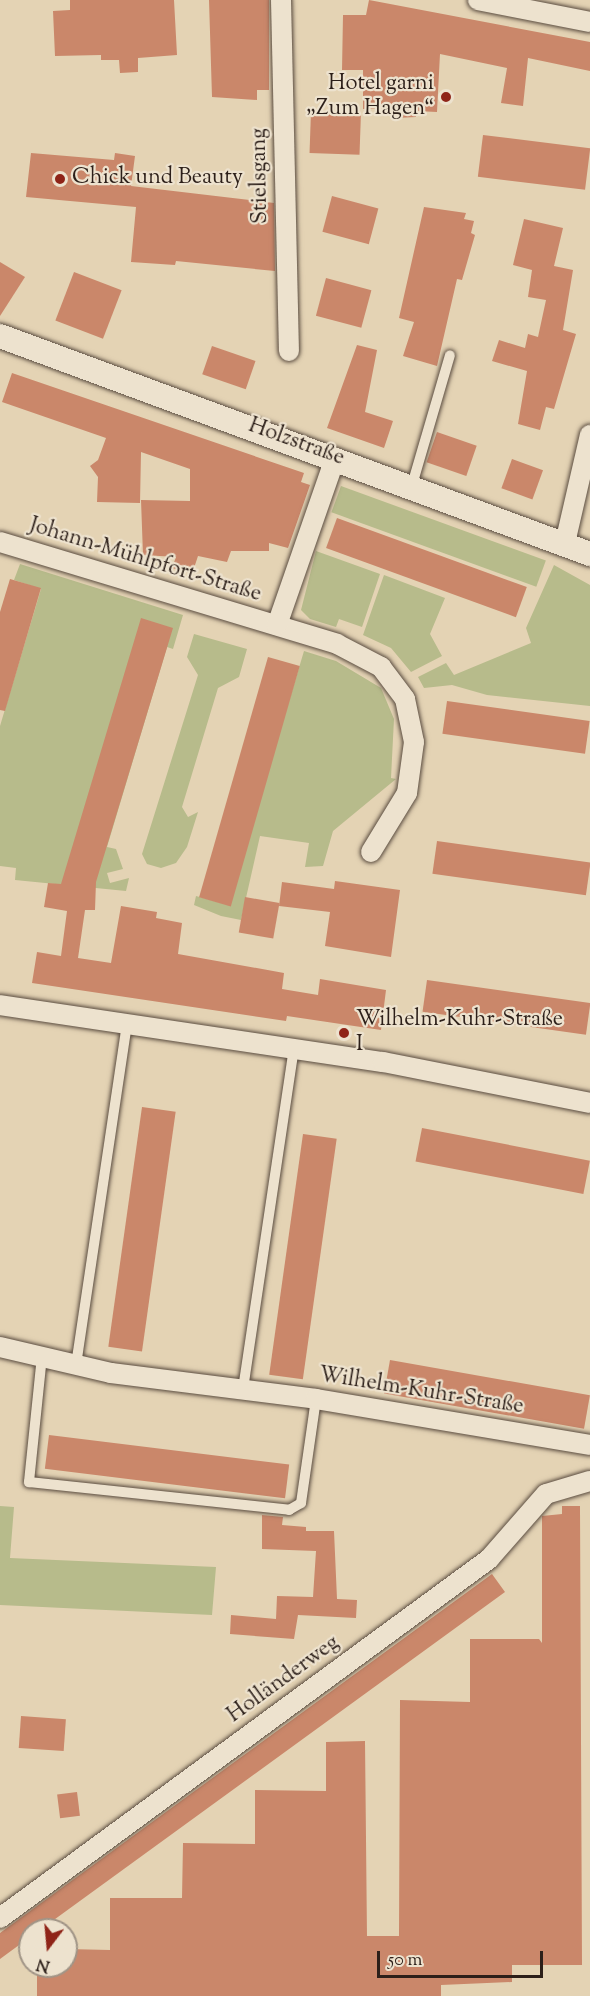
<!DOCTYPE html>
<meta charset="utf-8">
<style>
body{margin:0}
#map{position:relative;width:590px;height:1996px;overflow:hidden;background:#e4d3b4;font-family:"Sorts Mill Goudy",serif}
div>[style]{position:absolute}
.green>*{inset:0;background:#b7bb8b;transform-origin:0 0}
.building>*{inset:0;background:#ca876a;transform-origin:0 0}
.roads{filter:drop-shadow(0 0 2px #5a4c40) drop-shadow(0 0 2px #5a4c40)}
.service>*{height:10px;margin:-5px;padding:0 5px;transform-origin:5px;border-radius:5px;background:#ede2ce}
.minor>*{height:20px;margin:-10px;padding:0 10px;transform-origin:10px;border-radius:10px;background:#ede2ce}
.tertiary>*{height:24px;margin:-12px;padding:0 12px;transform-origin:12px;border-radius:12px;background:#ede2ce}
.dots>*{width:16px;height:16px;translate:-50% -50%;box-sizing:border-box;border:3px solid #ede2ce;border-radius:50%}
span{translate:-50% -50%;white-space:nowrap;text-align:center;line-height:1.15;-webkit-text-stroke:4.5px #ede2ce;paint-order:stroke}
.poi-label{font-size:22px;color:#2c1f19}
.right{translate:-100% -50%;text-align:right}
.left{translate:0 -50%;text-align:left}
.street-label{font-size:22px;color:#2c1f19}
.north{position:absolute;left:18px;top:1918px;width:60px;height:60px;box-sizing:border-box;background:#ede2ce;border:2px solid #a09486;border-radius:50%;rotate:196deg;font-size:16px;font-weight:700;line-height:24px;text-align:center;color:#2c1f19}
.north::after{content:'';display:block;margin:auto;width:21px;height:27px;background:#8f2418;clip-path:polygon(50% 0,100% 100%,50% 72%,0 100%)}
.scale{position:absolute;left:377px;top:1951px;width:166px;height:27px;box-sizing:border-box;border:3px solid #2c1f19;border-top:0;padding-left:8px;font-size:18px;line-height:21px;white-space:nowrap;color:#2c1f19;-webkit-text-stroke:4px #ede2ce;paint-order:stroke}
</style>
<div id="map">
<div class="green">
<i style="left:341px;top:486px;width:218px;height:28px;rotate:20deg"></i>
<i style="clip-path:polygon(316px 551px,380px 574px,362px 627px,339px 619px,336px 627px,310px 619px,301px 610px)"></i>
<i style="clip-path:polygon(20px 564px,183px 615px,173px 649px,167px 647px,107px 847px,116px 849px,123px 869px,107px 873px,110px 883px,129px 878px,126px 891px,15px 880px,16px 868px,0 866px,0 726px,41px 589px,14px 580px)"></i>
<i style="clip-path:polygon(554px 565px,590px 585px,590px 706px,487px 695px,452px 685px,424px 688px,418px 677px,446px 663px,454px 675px,531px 643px,526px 628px)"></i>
<i style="clip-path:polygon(384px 575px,445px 598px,430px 634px,442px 656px,411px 672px,391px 648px,363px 635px)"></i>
<i style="clip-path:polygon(194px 634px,247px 649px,239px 677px,218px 688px,182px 807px,188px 817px,198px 812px,187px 847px,176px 863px,161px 868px,147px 864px,142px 854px,198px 675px,187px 657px)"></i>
<i style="clip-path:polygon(304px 651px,336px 661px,381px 688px,394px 719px,391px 778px,396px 779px,333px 831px,323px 866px,305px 867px,309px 843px,260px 836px,241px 920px,221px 916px,194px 905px,196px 896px,228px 905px)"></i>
<i style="clip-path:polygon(0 1506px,14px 1507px,10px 1558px,216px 1567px,212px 1615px,0 1605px)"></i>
</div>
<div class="building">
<i style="clip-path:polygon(70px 0,174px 0,177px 55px,138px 58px,138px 72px,120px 73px,119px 60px,101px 60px,101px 55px,55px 56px,53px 11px,70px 10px)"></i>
<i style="clip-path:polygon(209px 0,269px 0,269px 90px,257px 90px,257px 100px,212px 97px)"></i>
<i style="clip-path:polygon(369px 0,590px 42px,590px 71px,528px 58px,523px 106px,501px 103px,507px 68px,440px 54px,437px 112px,416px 111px,416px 117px,396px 118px,396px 108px,363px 109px,363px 70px,342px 70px,343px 15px,366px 15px)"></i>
<i style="left:311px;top:111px;width:50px;height:42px;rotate:2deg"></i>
<i style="left:483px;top:135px;width:108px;height:42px;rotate:7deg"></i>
<i style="clip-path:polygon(31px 153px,114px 160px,115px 153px,135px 156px,131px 186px,274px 203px,275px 271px,176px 261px,175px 265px,131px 262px,136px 207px,26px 197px)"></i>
<i style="left:332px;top:196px;width:48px;height:37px;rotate:15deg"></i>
<i style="clip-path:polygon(424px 207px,466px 213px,464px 219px,474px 221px,471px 233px,475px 235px,462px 280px,457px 279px,437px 366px,403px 356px,414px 322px,399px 318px)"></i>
<i style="clip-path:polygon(524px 219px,563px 228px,554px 266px,573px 270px,563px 330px,576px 334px,554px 409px,546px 407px,540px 430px,518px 424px,527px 371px,492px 361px,499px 340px,525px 348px,528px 334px,538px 337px,546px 300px,528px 297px,532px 270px,513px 265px)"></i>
<i style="clip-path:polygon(0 262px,25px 277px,0 316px)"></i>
<i style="left:74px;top:272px;width:51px;height:52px;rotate:21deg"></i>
<i style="left:326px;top:278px;width:47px;height:39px;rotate:15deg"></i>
<i style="clip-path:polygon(357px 345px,377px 350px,365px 412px,393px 421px,384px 448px,327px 428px)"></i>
<i style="left:212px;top:346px;width:46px;height:30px;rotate:19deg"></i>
<i style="clip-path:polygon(12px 373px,304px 473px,301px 482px,310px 485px,288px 548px,269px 543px,269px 551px,231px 551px,227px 562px,198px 556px,192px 574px,172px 568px,176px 557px,143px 555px,141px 500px,190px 501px,190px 469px,141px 452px,140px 503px,97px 502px,98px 477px,90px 466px,98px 460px,106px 438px,2px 402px)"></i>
<i style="left:437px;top:432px;width:42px;height:32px;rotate:19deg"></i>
<i style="left:512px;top:459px;width:33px;height:31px;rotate:20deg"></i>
<i style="left:337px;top:518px;width:202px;height:32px;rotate:20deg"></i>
<i style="clip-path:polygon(10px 579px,41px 588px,5px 711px,0 710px,0 612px)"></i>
<i style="clip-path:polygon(141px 618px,173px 628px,96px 882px,95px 910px,85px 910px,78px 958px,111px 963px,121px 906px,157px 912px,156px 918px,182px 923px,178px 954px,284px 973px,282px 989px,318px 995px,320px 979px,386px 990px,381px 1030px,287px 1016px,286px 1021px,32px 983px,37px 952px,61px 956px,67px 911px,44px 907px,48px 883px,61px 884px)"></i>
<i style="left:268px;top:657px;width:33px;height:250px;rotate:16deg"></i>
<i style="left:447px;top:701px;width:144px;height:33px;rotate:8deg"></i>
<i style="left:437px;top:841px;width:155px;height:33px;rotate:8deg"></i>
<i style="clip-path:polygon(335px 881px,400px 890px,391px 957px,325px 946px,330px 912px,279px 906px,282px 882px,334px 889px)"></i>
<i style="left:245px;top:897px;width:35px;height:36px;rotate:10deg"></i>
<i style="left:427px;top:980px;width:165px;height:32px;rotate:8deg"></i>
<i style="left:142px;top:1107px;width:34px;height:242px;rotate:8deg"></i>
<i style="left:422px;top:1128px;width:171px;height:34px;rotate:11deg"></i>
<i style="left:303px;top:1134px;width:34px;height:243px;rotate:8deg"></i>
<i style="left:390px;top:1360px;width:203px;height:34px;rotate:10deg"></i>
<i style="left:49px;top:1435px;width:242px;height:34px;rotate:7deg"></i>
<i style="clip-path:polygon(562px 1506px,580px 1506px,582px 1965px,512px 1965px,512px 1982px,441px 1985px,441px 1996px,37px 1996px,37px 1966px,66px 1966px,66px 1949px,110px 1950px,110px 1898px,182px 1898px,183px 1843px,255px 1844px,255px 1790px,326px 1791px,326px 1742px,365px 1741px,367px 1936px,399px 1936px,400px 1700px,470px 1702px,470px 1639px,539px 1639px,542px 1643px,542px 1516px,562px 1514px)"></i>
<i style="clip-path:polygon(262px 1515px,283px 1517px,282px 1525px,306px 1527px,306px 1531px,334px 1531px,337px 1599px,357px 1600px,356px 1618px,298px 1615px,294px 1639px,230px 1634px,231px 1615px,276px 1619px,277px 1596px,313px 1597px,316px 1551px,262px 1549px)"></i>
<i style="clip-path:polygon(492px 1574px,505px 1592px,40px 1930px,30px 1930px,30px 1937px,0 1959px,0 1933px)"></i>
<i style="left:21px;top:1716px;width:45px;height:32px;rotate:4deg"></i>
<i style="left:77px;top:1792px;width:24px;height:20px;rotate:83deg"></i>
</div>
<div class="roads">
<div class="service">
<i style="left:412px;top:485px;width:135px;rotate:-73.7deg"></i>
<i style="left:42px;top:1356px;width:127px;rotate:95.9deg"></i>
<i style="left:29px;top:1482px;width:262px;rotate:6.1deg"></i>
<i style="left:289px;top:1510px;width:14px;rotate:-30deg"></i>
<i style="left:301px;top:1503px;width:105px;rotate:-81.8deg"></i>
<i style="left:76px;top:1365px;width:345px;rotate:-81.5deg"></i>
<i style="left:243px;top:1389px;width:345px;rotate:-81.5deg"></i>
</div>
<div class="minor">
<i style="left:281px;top:0;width:351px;rotate:88.7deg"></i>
<i style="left:478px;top:0;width:114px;rotate:11.1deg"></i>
<i style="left:0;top:542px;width:352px;rotate:16.8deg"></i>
<i style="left:337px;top:644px;width:50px;rotate:27.6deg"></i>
<i style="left:381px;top:667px;width:40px;rotate:53deg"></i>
<i style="left:405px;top:699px;width:44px;rotate:78.2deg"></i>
<i style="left:414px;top:742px;width:51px;rotate:97.8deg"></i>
<i style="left:407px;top:793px;width:69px;rotate:121.4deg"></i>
<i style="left:565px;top:543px;width:111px;rotate:-77deg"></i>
<i style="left:277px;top:625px;width:177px;rotate:-70.8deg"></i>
<i style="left:0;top:1005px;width:387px;rotate:8.5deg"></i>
<i style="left:383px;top:1062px;width:211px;rotate:11.2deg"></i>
<i style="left:0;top:1347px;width:114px;rotate:13.2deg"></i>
<i style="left:111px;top:1373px;width:207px;rotate:7.2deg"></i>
<i style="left:316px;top:1399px;width:278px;rotate:9.5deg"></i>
<i style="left:0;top:1918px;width:607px;rotate:-36.28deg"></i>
<i style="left:489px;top:1559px;width:86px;rotate:-48.8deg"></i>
<i style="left:546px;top:1494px;width:46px;rotate:-16.5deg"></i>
</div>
<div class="tertiary">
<i style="left:0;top:336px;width:629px;rotate:20.28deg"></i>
</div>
</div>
<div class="dots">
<i style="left:446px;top:97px;background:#8f2418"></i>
<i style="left:60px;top:179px;background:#8f2418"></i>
<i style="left:344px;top:1033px;background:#8f2418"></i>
</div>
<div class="poi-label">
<span class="right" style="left:434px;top:97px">Hotel garni<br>„Zum Hagen“</span>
<span class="left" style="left:72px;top:179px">Chick und Beauty</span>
<span class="left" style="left:356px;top:1033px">Wilhelm-Kuhr-Straße<br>I</span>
</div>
<div class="street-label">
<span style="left:261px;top:176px;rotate:-91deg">Stielsgang</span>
<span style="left:296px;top:443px;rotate:20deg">Holzstraße</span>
<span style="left:145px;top:561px;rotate:17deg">Johann-Mühlpfort-Straße</span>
<span style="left:421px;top:1392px;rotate:9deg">Wilhelm-Kuhr-Straße</span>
<span style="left:284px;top:1680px;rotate:-36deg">Holländerweg</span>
</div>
<div class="north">N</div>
<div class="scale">50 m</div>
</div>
